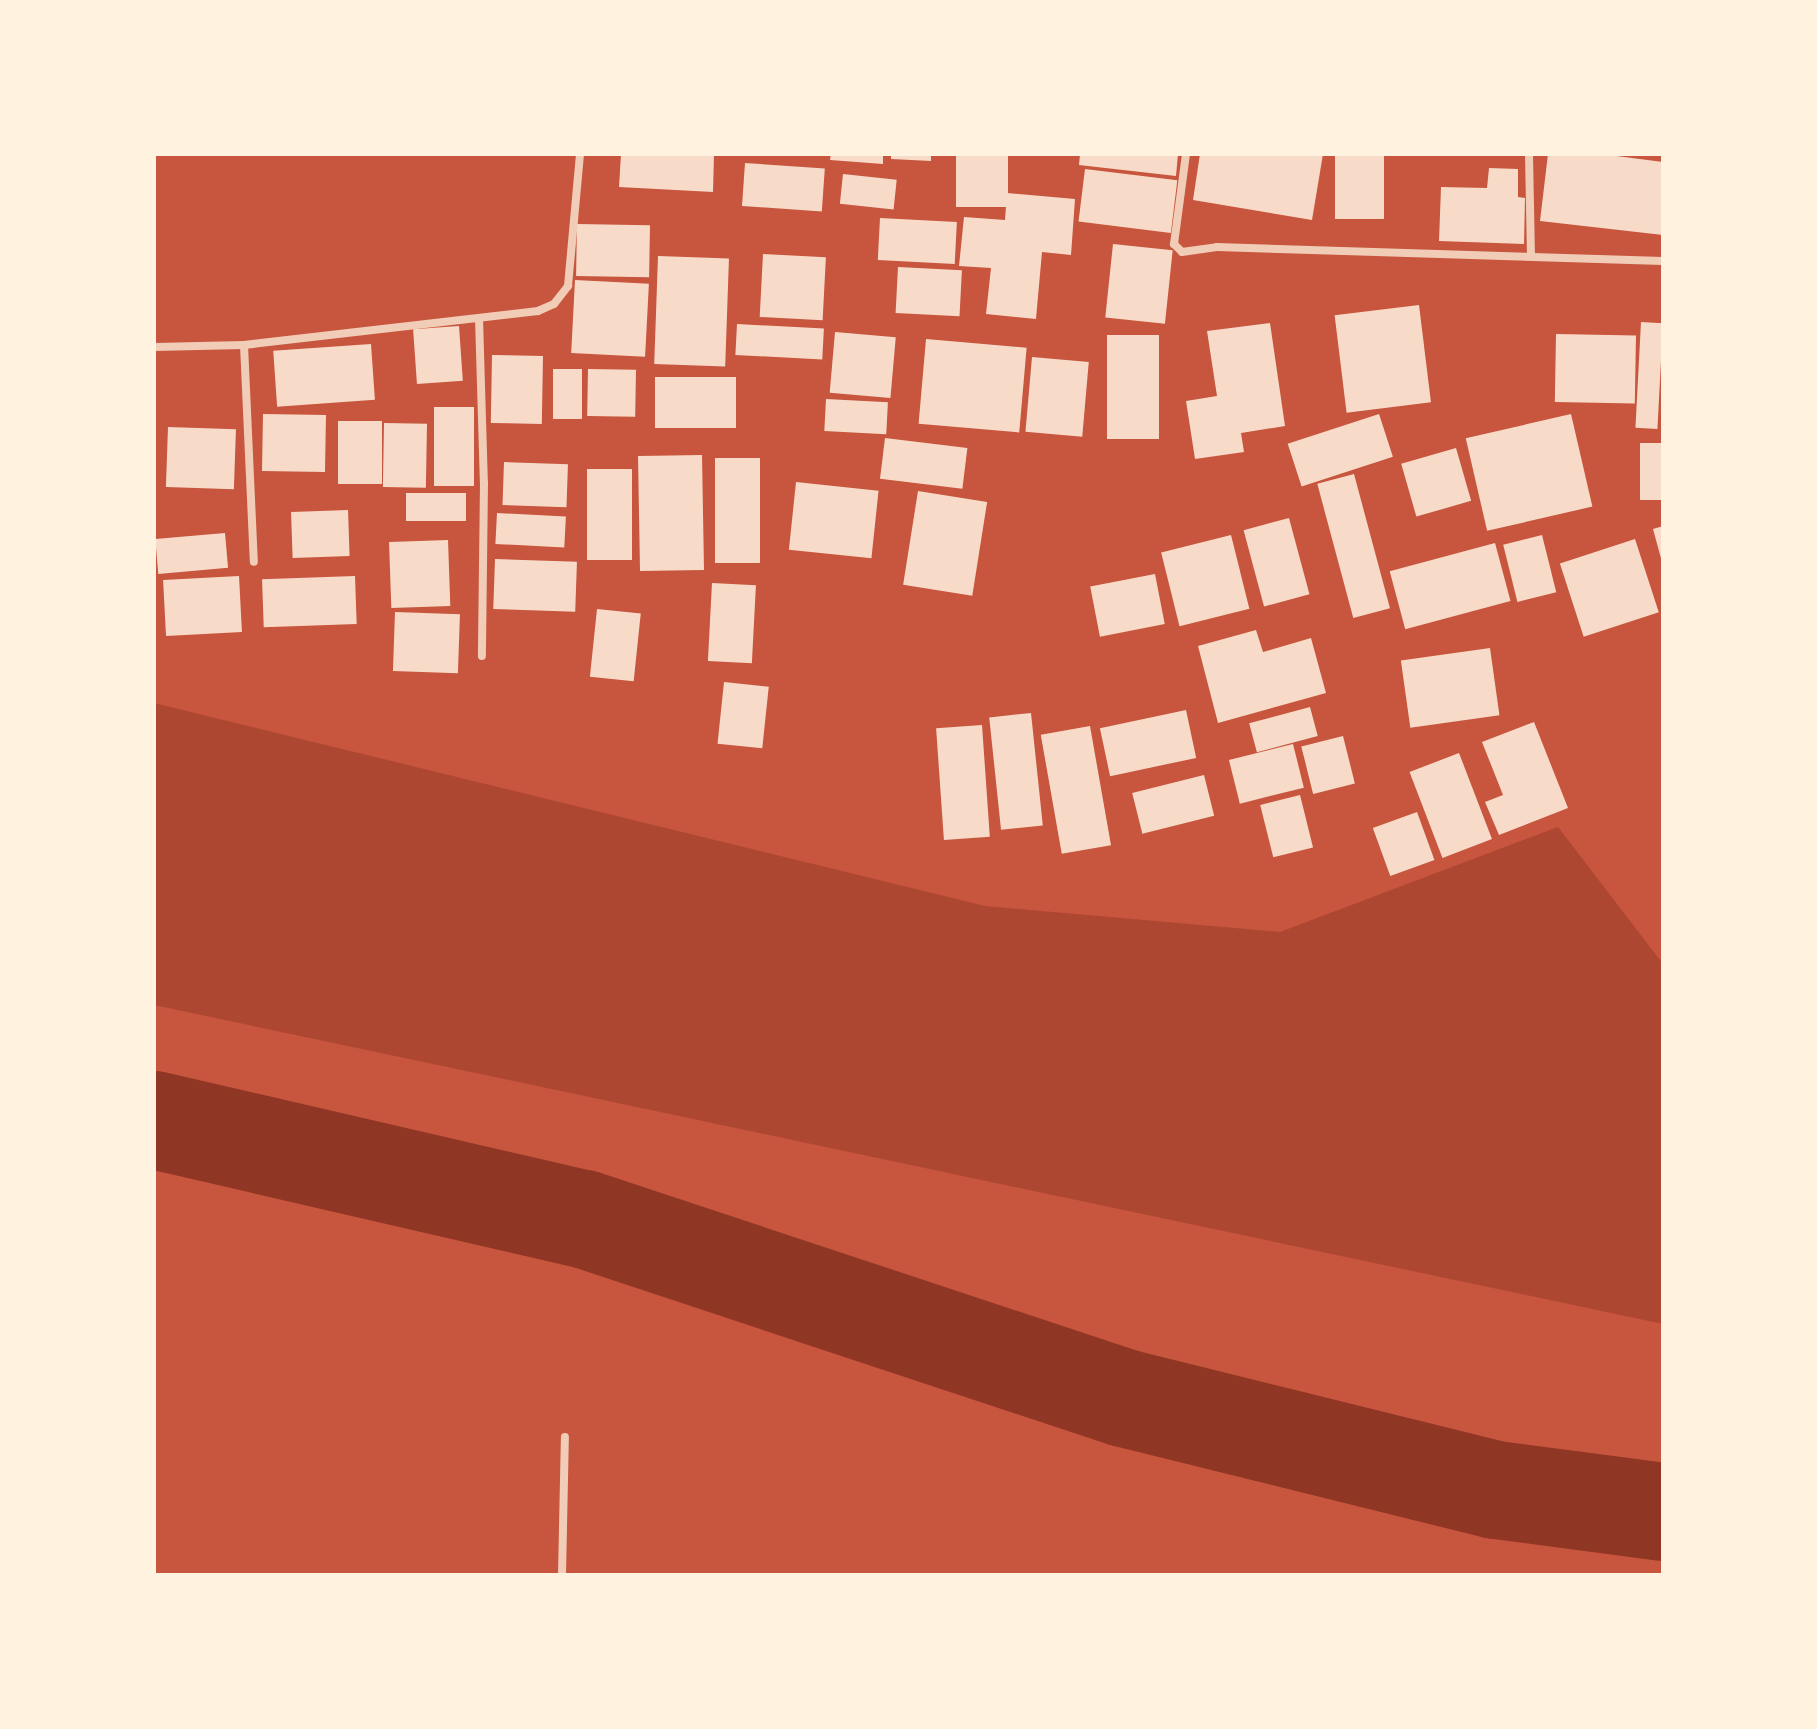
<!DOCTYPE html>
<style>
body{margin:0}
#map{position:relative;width:1817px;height:1729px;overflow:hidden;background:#c8553d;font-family:Bitter,serif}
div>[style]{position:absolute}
.green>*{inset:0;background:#ae4732}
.river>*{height:98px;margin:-49px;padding:0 49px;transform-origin:49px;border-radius:49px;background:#8f3625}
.building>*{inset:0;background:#f7dbc8;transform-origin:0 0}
.minor>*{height:8px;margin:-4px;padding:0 4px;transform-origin:4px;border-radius:4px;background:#f1ccb7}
span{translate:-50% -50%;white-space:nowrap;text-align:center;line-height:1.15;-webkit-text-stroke:8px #fff3e0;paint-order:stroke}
.frame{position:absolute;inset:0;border:156px solid #fff3e0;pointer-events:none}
</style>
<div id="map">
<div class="green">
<i style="clip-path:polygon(154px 703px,985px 906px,1280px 932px,1558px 827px,1663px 964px,1663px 1324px,154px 1005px)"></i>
</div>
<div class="river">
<i style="left:154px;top:1120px;width:441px;rotate:13deg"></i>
<i style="left:584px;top:1219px;width:569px;rotate:18.34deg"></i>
<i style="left:1124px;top:1398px;width:383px;rotate:13.9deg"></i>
<i style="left:1496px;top:1490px;width:168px;rotate:7.5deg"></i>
</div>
<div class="building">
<i style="clip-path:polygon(621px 154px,714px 154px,713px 192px,619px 187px)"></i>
<i style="clip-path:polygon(831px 154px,883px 154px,883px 164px,830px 160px)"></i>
<i style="clip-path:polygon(891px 154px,931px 154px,931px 161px,891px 159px)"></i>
<i style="left:956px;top:154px;width:52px;height:53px"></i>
<i style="clip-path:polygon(1080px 154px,1178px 154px,1176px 176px,1079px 165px)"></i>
<i style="clip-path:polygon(1200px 154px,1323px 154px,1312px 220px,1193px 200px)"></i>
<i style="left:1335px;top:154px;width:49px;height:65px"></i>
<i style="clip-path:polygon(1548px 154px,1601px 154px,1663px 162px,1663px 235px,1540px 221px)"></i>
<i style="left:745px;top:163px;width:80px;height:43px;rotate:4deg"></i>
<i style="clip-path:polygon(1489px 168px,1518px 169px,1518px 197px,1525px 198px,1524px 244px,1439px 241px,1441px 187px,1487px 188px)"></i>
<i style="left:1085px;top:169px;width:93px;height:53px;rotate:7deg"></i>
<i style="left:843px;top:174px;width:54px;height:30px;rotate:6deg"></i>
<i style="clip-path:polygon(1007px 193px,1075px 199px,1071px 255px,1042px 252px,1036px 319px,986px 314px,991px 268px,959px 266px,964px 217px,1005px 220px)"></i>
<i style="left:880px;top:218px;width:77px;height:42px;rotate:3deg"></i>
<i style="left:577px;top:224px;width:73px;height:52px;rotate:1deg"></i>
<i style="left:1113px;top:244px;width:60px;height:74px;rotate:6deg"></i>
<i style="left:763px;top:254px;width:63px;height:63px;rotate:3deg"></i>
<i style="left:658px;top:256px;width:71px;height:108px;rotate:2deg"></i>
<i style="left:898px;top:267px;width:64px;height:46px;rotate:3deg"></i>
<i style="left:575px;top:280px;width:74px;height:73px;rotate:3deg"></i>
<i style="left:1419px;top:305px;width:98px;height:85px;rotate:83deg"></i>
<i style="left:1641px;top:322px;width:22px;height:106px;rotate:3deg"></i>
<i style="clip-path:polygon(1270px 323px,1285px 426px,1241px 433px,1244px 452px,1195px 459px,1186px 401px,1217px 396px,1207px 331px)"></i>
<i style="left:737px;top:324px;width:87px;height:31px;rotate:3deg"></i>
<i style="left:459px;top:326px;width:55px;height:46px;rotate:86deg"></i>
<i style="left:835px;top:332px;width:61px;height:61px;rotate:5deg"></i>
<i style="left:1556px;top:334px;width:80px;height:68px;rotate:1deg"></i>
<i style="left:1107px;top:335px;width:52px;height:104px"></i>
<i style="left:926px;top:339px;width:101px;height:85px;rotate:5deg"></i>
<i style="left:371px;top:344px;width:56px;height:98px;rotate:86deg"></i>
<i style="left:492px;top:355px;width:51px;height:68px;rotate:1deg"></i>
<i style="left:1032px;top:357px;width:57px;height:75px;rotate:5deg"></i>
<i style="left:553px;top:369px;width:29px;height:50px"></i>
<i style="left:588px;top:369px;width:48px;height:47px;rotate:1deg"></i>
<i style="left:655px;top:377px;width:81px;height:51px"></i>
<i style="left:826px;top:399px;width:62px;height:32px;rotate:3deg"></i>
<i style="left:434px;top:407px;width:40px;height:79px"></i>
<i style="left:263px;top:414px;width:63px;height:57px;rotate:1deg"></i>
<i style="left:1379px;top:414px;width:45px;height:96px;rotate:72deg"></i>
<i style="left:1571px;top:414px;width:95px;height:108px;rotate:77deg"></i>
<i style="left:338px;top:421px;width:44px;height:63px"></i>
<i style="left:384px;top:423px;width:43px;height:64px;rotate:1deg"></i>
<i style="left:168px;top:427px;width:68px;height:60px;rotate:2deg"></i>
<i style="left:885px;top:438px;width:83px;height:41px;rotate:7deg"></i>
<i style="left:1663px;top:443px;width:57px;height:23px;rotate:90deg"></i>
<i style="left:1456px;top:448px;width:55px;height:57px;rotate:74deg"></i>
<i style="left:702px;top:455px;width:115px;height:64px;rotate:89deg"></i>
<i style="left:715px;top:458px;width:45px;height:105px"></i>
<i style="left:504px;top:462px;width:64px;height:43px;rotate:2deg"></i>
<i style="left:587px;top:469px;width:45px;height:91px"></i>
<i style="left:1354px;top:474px;width:139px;height:38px;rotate:75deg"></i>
<i style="left:796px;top:482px;width:83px;height:68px;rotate:6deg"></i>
<i style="left:918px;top:491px;width:70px;height:95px;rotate:9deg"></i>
<i style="left:406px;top:493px;width:60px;height:28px"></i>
<i style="left:348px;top:510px;width:46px;height:57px;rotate:88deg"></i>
<i style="left:497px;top:513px;width:69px;height:31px;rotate:3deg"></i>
<i style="left:1289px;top:518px;width:79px;height:47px;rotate:75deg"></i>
<i style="clip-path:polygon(1663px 526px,1663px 562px,1662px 562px,1653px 529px)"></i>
<i style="left:225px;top:533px;width:35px;height:70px;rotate:85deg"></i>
<i style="left:1231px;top:535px;width:76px;height:72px;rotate:76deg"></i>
<i style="left:1542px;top:535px;width:59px;height:40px;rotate:76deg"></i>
<i style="left:1635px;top:539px;width:77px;height:79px;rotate:72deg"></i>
<i style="left:448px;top:540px;width:66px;height:59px;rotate:88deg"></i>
<i style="left:1495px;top:543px;width:60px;height:109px;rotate:75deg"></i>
<i style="left:495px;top:559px;width:82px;height:50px;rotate:2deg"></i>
<i style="left:1155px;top:574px;width:51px;height:66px;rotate:79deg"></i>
<i style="left:239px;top:576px;width:56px;height:76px;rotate:87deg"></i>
<i style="left:355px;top:576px;width:48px;height:93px;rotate:88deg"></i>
<i style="left:712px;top:583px;width:44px;height:78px;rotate:3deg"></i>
<i style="left:597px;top:609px;width:44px;height:68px;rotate:6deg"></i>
<i style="left:395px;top:612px;width:65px;height:59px;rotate:2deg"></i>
<i style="clip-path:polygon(1256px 630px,1263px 652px,1311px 638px,1326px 693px,1218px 723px,1198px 646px)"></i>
<i style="left:1490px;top:648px;width:68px;height:90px;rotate:82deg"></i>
<i style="left:724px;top:682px;width:45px;height:62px;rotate:6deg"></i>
<i style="left:1310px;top:707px;width:30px;height:63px;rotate:75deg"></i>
<i style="left:1186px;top:710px;width:49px;height:88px;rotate:78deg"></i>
<i style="left:1031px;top:713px;width:113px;height:42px;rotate:84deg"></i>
<i style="clip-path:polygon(1534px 722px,1568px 808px,1499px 835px,1485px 802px,1503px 795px,1482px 742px)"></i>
<i style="left:982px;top:725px;width:112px;height:46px;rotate:86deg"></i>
<i style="left:1090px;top:726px;width:121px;height:50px;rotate:80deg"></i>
<i style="left:1343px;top:736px;width:49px;height:43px;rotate:76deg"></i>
<i style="left:1293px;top:744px;width:45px;height:66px;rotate:76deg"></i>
<i style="left:1459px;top:753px;width:92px;height:53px;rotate:69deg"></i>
<i style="left:1204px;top:775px;width:42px;height:74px;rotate:76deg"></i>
<i style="left:1300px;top:795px;width:54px;height:41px;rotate:76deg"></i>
<i style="left:1417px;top:812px;width:51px;height:47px;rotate:70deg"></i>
</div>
<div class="minor">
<i style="left:1186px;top:154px;width:91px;rotate:97.6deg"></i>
<i style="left:1174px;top:244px;width:11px;rotate:45deg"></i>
<i style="left:1182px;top:252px;width:35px;rotate:-8deg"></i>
<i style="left:1217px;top:247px;width:446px;rotate:1.8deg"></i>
<i style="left:1529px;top:154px;width:101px;rotate:88.9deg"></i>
<i style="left:479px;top:318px;width:165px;rotate:88.3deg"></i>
<i style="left:484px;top:483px;width:173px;rotate:90.7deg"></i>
<i style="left:244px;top:345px;width:217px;rotate:87.4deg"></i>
<i style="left:154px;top:347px;width:90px;rotate:-1.3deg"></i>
<i style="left:244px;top:345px;width:296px;rotate:-6.6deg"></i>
<i style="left:538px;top:311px;width:17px;rotate:-24deg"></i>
<i style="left:554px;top:304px;width:23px;rotate:-52deg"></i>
<i style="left:568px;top:286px;width:133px;rotate:-84.8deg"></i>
<i style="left:562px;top:1575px;width:138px;rotate:-88.8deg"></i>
</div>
<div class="frame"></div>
</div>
